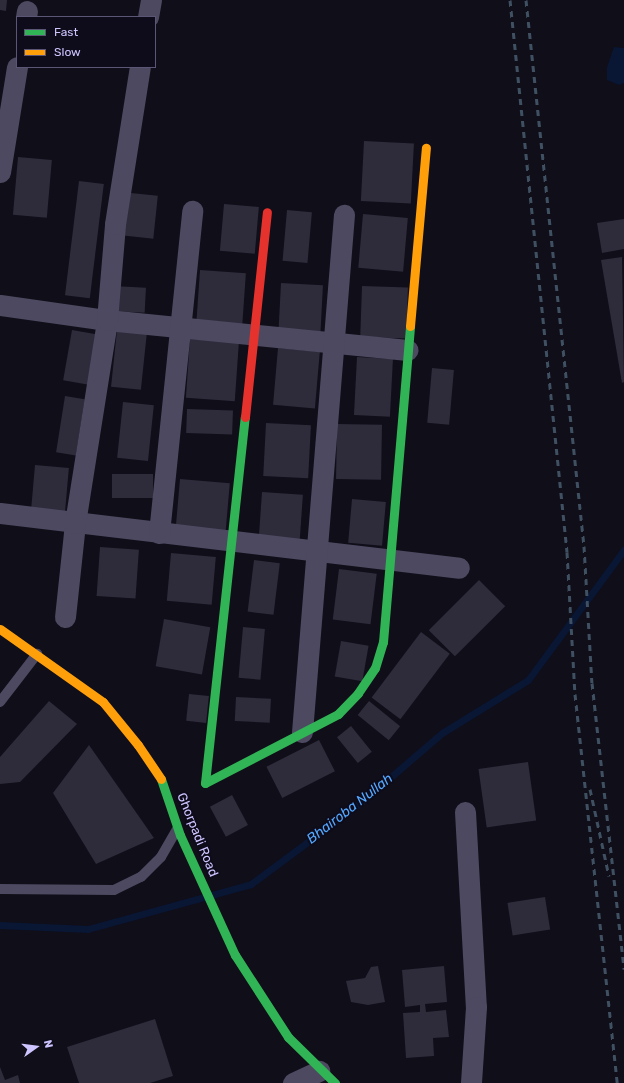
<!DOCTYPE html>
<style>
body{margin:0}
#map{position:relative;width:624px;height:1083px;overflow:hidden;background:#100e18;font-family:Rubik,sans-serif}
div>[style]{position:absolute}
.water>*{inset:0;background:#091634}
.stream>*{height:7px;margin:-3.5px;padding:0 3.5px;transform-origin:3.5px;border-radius:3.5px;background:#091634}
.building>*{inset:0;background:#2e2b3b;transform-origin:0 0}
.lane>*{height:10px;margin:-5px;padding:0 5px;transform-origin:5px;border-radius:5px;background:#4c4961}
.street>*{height:21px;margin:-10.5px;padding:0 10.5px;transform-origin:10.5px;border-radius:10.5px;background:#4c4961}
.fast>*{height:9px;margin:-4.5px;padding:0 4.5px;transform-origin:4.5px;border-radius:4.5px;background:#30b455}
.slow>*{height:9px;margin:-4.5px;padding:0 4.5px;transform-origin:4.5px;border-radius:4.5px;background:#ff9f0a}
.jam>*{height:9px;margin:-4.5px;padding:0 4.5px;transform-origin:4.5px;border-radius:4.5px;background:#e5322d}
.rail>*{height:3px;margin-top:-1.5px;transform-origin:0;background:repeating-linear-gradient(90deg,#3e5061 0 6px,transparent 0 11px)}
span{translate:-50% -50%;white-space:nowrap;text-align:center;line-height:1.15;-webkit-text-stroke:4px #0e0b1b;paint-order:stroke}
.street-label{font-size:13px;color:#cec5ff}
.water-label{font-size:14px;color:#53a8ff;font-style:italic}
.legend{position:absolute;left:16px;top:16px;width:140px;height:52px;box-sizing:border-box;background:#0e0b1b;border:1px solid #5b5576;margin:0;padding:5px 7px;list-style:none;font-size:12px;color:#cec5ff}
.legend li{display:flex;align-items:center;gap:8px;height:20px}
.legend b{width:20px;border:1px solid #5b5576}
.north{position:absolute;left:16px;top:1027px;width:40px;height:40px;-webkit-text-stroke:3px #0e0b1b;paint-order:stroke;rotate:76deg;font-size:11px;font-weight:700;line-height:16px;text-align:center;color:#cec5ff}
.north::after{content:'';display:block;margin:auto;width:14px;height:18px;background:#cec5ff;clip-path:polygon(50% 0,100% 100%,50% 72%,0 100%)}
</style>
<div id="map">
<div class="water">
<i style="clip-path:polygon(614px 47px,624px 48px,624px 83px,619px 85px,607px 80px,607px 67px)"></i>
</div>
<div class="stream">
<i style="left:0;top:925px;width:88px;rotate:2.6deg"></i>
<i style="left:88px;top:929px;width:169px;rotate:-15.4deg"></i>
<i style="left:251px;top:884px;width:141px;rotate:-36.6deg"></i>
<i style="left:364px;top:800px;width:103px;rotate:-40.7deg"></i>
<i style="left:442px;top:733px;width:101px;rotate:-31.6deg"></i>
<i style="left:528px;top:680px;width:162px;rotate:-53.6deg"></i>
</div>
<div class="building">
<i style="clip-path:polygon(0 0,7px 0,6px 11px,0 10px)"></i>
<i style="left:364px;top:141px;width:50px;height:60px;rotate:3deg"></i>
<i style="left:18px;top:157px;width:34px;height:58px;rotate:5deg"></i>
<i style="left:79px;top:181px;width:25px;height:115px;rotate:7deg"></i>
<i style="left:121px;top:192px;width:37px;height:43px;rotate:6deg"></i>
<i style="left:224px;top:204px;width:35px;height:47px;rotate:5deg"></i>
<i style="left:287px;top:210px;width:25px;height:51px;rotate:5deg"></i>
<i style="left:363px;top:214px;width:45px;height:54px;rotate:5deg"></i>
<i style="clip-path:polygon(624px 219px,624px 249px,602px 253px,597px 223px)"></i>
<i style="clip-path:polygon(622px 257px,624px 382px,622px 383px,601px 260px)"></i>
<i style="left:200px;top:270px;width:46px;height:51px;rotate:4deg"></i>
<i style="left:281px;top:283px;width:42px;height:48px;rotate:3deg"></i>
<i style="left:113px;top:286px;width:33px;height:25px;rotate:3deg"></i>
<i style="left:362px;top:286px;width:46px;height:51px;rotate:2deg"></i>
<i style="left:72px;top:330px;width:29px;height:51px;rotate:10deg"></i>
<i style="left:117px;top:330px;width:30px;height:57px;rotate:6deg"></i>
<i style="left:190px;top:339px;width:49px;height:59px;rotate:4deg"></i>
<i style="left:278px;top:348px;width:42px;height:57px;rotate:5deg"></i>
<i style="left:357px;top:357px;width:36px;height:58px;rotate:3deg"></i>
<i style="left:432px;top:368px;width:22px;height:55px;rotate:5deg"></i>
<i style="left:65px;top:396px;width:20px;height:57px;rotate:9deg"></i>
<i style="left:123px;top:402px;width:31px;height:56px;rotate:6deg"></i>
<i style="left:187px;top:409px;width:46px;height:24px;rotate:2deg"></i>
<i style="left:266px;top:423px;width:45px;height:53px;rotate:3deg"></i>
<i style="left:337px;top:424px;width:45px;height:55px;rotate:1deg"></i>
<i style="left:35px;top:465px;width:34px;height:49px;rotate:5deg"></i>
<i style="left:112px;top:474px;width:41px;height:24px"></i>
<i style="left:180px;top:479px;width:50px;height:53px;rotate:5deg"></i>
<i style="left:262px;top:492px;width:41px;height:48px;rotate:4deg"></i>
<i style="left:352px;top:499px;width:34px;height:44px;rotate:5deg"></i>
<i style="left:100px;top:547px;width:39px;height:49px;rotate:4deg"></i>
<i style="left:171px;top:553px;width:45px;height:48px;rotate:5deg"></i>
<i style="left:254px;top:560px;width:26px;height:52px;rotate:7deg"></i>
<i style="left:339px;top:569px;width:38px;height:51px;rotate:7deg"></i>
<i style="left:479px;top:580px;width:37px;height:71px;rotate:45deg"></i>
<i style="left:164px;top:619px;width:47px;height:48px;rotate:10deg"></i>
<i style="left:243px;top:627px;width:22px;height:51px;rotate:5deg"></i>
<i style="left:421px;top:632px;width:36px;height:82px;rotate:37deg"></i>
<i style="left:341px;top:641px;width:28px;height:36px;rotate:10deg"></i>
<i style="left:189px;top:694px;width:20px;height:27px;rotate:6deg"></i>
<i style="left:236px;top:697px;width:35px;height:24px;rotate:3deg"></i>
<i style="clip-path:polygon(49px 701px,77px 724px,20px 782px,0 784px,0 757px)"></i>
<i style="left:369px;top:701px;width:40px;height:18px;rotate:39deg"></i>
<i style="left:351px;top:726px;width:33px;height:18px;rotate:51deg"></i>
<i style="left:319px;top:740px;width:35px;height:59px;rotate:63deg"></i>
<i style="clip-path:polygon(89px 745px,154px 838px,96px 864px,53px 793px)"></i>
<i style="left:528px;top:762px;width:59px;height:50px;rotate:82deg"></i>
<i style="left:232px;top:795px;width:34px;height:25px;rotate:62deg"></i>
<i style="left:545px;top:897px;width:33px;height:38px;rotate:81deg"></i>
<i style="clip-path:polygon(378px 966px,385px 1002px,368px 1005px,351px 1002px,346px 981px,365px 978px,371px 967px)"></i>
<i style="clip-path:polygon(444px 966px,447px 1002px,425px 1004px,426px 1012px,446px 1010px,449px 1037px,433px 1038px,434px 1056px,406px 1058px,403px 1013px,420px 1012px,420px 1005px,405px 1007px,402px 970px)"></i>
<i style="clip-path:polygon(155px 1019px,173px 1076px,150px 1083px,79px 1083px,67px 1047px)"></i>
<i style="clip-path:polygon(0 1067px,5px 1080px,18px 1075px,20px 1083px,0 1083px)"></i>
</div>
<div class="lane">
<i style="left:0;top:702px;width:61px;rotate:-52.4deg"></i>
<i style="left:0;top:889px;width:114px;rotate:0.5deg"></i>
<i style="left:114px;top:890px;width:30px;rotate:-26deg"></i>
<i style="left:141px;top:877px;width:28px;rotate:-45deg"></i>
<i style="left:161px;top:857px;width:32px;rotate:-60deg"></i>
</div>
<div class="street">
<i style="left:26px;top:17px;width:6px;rotate:-81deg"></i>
<i style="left:148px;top:17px;width:17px;rotate:-80deg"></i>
<i style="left:0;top:172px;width:106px;rotate:-80.8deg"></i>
<i style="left:0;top:305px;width:108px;rotate:8deg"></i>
<i style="left:107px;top:320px;width:302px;rotate:5.7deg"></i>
<i style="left:0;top:513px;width:462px;rotate:6.8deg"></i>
<i style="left:159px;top:533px;width:324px;rotate:-84.1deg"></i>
<i style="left:65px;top:617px;width:95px;rotate:-83.9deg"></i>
<i style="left:75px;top:523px;width:206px;rotate:-81deg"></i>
<i style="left:107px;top:320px;width:96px;rotate:-85.2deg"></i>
<i style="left:115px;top:224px;width:159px;rotate:-81deg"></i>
<i style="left:302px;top:732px;width:519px;rotate:-85.36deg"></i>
<i style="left:465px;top:812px;width:195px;rotate:86.8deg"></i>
<i style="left:476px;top:1007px;width:76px;rotate:93.8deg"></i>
<i style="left:293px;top:1083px;width:29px;rotate:-25deg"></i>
</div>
<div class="fast">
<i style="left:161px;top:779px;width:59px;rotate:71.3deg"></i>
<i style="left:180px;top:835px;width:132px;rotate:65.4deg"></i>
<i style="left:235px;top:955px;width:98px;rotate:57.1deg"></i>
<i style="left:288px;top:1037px;width:66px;rotate:44.4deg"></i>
<i style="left:205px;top:783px;width:150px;rotate:-27.4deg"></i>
<i style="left:338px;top:714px;width:29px;rotate:-46deg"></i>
<i style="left:358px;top:693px;width:30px;rotate:-56deg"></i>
<i style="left:375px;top:668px;width:27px;rotate:-73deg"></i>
<i style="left:383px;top:642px;width:317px;rotate:-85.1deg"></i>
<i style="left:205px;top:783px;width:368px;rotate:-83.8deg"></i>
</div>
<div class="slow">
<i style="left:410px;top:326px;width:179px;rotate:-84.9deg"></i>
<i style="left:0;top:629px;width:126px;rotate:35.3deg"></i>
<i style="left:103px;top:702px;width:55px;rotate:50.9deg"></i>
<i style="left:138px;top:745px;width:41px;rotate:55.9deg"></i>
</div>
<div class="jam">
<i style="left:245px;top:417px;width:206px;rotate:-83.9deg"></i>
</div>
<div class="rail">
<i style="left:510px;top:0;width:555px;rotate:84.1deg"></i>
<i style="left:567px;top:552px;width:142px;rotate:86.8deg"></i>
<i style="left:575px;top:694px;width:391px;rotate:83.8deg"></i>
<i style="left:526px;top:0;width:549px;rotate:83.94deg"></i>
<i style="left:584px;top:546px;width:137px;rotate:86.7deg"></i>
<i style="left:592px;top:683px;width:288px;rotate:83.6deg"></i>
<i style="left:590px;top:789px;width:89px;rotate:77.7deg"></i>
</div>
<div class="street-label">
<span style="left:197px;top:835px;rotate:68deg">Ghorpadi Road</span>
</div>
<div class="water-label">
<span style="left:350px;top:809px;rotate:-38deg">Bhairoba Nullah</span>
</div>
<ul class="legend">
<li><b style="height:5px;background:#30b455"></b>Fast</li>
<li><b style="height:5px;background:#ff9f0a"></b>Slow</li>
</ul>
<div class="north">N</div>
</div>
